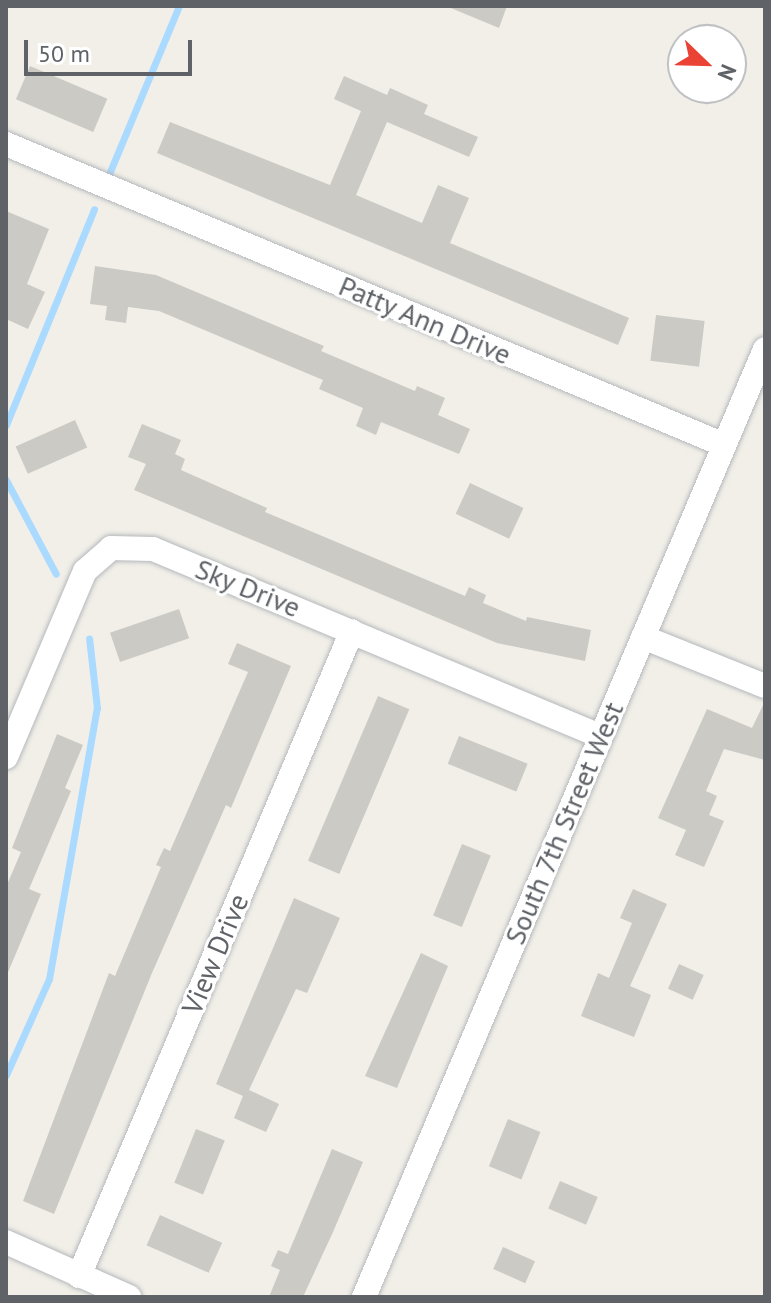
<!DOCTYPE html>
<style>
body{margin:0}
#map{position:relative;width:771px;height:1303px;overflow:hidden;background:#f1efe8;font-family:"PT Sans",sans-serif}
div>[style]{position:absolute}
.stream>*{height:7px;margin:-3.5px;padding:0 3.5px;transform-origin:3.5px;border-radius:3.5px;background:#aadaff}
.building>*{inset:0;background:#cccac5;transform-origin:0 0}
.roads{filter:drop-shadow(0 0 2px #b5b8bc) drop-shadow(0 0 2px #b5b8bc)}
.minor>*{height:24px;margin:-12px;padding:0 12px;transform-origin:12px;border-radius:12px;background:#fff}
span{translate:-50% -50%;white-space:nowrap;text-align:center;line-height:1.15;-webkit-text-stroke:6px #fff;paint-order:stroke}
.street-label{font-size:28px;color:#5f6368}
.frame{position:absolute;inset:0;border:8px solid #5f6368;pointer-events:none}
.north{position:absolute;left:667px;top:24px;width:80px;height:80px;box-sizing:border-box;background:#fff;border:2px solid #bfc1c3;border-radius:50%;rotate:113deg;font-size:22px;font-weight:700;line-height:32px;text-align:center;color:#5f6368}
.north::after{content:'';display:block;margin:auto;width:28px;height:36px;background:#ea4335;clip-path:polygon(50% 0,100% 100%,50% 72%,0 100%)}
.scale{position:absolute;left:24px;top:40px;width:168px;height:36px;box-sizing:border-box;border:4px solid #5f6368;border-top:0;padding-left:10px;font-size:24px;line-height:28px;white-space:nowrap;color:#5f6368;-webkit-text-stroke:6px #fff;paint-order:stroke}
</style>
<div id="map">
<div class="stream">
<i style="left:109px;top:174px;width:182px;rotate:-67.4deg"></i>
<i style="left:6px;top:425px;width:233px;rotate:-67.8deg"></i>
<i style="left:6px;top:480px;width:106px;rotate:62deg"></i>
<i style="left:6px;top:1075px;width:105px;rotate:-65.9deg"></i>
<i style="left:49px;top:979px;width:275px;rotate:-80deg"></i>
<i style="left:97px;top:708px;width:70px;rotate:-96.5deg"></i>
</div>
<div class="building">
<i style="clip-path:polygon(446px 6px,507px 6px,499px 28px)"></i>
<i style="left:30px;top:66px;width:84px;height:36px;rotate:23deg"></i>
<i style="clip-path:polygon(344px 76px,387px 95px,390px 88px,428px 105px,424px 114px,478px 137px,469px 157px,387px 122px,356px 195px,422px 223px,438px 185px,469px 198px,450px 243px,629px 318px,618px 345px,157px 153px,170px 122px,330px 185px,361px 111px,334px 99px)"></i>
<i style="clip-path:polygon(6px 211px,49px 229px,27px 284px,45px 292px,28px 329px,6px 319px)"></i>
<i style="clip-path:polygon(95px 266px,156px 275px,324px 346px,321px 351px,415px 391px,417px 386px,445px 398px,438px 415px,470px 429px,459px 454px,381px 422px,376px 435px,356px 426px,363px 408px,319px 389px,323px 380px,159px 311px,128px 307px,126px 323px,105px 320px,107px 306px,90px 304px)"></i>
<i style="left:656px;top:315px;width:49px;height:46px;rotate:7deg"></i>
<i style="left:75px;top:420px;width:30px;height:65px;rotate:66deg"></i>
<i style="clip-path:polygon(142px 424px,181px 440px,175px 454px,185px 459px,181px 470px,267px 508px,265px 512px,465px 596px,469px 587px,486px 595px,483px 603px,526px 621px,527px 617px,591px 630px,585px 661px,497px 643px,134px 490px,146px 464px,128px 457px)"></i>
<i style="left:470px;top:483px;width:59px;height:34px;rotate:25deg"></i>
<i style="left:179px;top:609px;width:31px;height:73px;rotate:71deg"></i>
<i style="clip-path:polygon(237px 643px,291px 666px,231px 808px,226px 805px,152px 973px,54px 1214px,23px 1201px,109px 973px,115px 976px,161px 867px,156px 865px,164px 848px,170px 851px,248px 672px,228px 664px)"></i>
<i style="left:378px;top:696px;width:34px;height:179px;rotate:23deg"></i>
<i style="clip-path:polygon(765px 701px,765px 760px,724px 749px,706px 791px,717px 796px,709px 815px,724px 821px,704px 867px,675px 855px,686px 830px,658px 818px,707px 709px,752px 728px)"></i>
<i style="clip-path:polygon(57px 734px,83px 745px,65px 788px,71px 791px,29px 889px,41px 894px,6px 977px,6px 887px,21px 852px,12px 848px)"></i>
<i style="left:459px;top:736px;width:74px;height:30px;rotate:22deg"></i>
<i style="left:462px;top:844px;width:31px;height:77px;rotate:22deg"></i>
<i style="clip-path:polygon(633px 889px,667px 904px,630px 986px,651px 995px,634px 1037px,581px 1016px,598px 973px,609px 978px,632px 923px,620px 918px)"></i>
<i style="clip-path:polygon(294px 898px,340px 918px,307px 993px,296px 989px,249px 1090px,279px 1104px,266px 1132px,234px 1118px,243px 1096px,216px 1084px)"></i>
<i style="clip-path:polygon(421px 953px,448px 966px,397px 1088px,365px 1076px)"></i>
<i style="left:679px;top:964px;width:27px;height:27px;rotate:24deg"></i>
<i style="left:508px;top:1119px;width:35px;height:51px;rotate:22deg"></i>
<i style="left:196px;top:1129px;width:31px;height:58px;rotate:22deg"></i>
<i style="clip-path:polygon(332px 1149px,363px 1162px,333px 1232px,303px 1297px,269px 1297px,280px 1270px,271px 1266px,278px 1250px,288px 1254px)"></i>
<i style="left:560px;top:1181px;width:41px;height:30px;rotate:23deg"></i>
<i style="left:160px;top:1215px;width:68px;height:33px;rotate:24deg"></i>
<i style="left:503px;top:1247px;width:35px;height:24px;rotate:24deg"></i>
</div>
<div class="roads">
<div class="minor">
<i style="left:6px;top:144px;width:779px;rotate:22.74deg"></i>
<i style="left:643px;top:637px;width:131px;rotate:21.9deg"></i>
<i style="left:6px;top:757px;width:202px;rotate:-67deg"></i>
<i style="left:85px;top:571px;width:35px;rotate:-41deg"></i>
<i style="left:111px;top:548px;width:42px;rotate:1.4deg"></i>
<i style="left:153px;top:549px;width:484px;rotate:22.7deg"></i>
<i style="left:6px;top:1242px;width:135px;rotate:24.1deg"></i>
<i style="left:79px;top:1276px;width:700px;rotate:-67.06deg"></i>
<i style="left:364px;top:1297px;width:1029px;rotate:-67.07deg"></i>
</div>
</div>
<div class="street-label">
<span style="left:425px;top:320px;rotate:23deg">Patty Ann Drive</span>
<span style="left:248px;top:588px;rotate:22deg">Sky Drive</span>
<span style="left:564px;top:823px;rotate:-67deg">South 7th Street West</span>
<span style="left:215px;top:954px;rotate:-67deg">View Drive</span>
</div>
<div class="frame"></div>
<div class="north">N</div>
<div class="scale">50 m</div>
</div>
